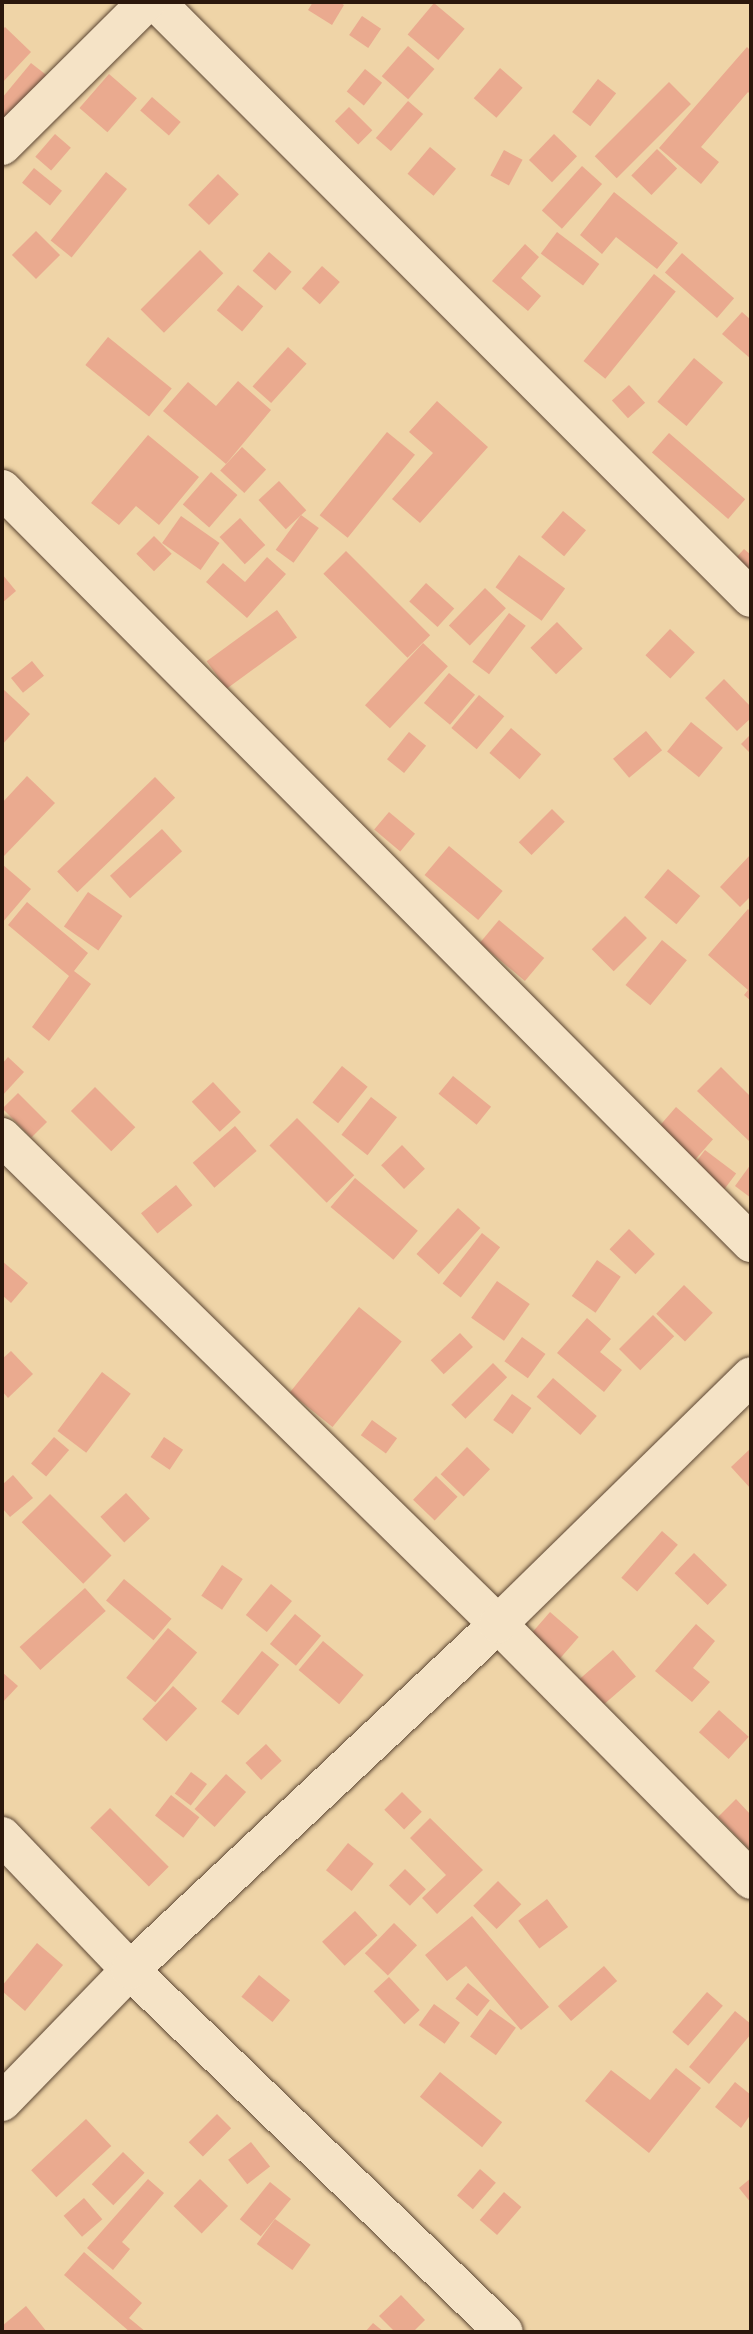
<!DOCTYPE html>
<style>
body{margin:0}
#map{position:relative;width:753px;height:2334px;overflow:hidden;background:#efd4a7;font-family:"Sorts Mill Goudy",serif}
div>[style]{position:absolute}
.building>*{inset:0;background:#eaaa8f;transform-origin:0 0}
.roads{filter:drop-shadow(0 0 2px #5c4633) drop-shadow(0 0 2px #5c4633)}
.street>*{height:38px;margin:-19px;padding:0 19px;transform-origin:19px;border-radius:19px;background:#f5e3c6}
span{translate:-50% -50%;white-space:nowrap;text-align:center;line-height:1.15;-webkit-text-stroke:5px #f5e3c6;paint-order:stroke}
.frame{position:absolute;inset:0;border:4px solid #2b170c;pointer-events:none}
</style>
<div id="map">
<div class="building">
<i style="clip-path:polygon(313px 2px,339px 2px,344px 5px,332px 25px,308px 10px)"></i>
<i style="left:434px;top:3px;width:40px;height:41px;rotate:40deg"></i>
<i style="left:362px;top:16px;width:23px;height:23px;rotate:34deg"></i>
<i style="clip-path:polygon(5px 27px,31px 52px,2px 83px,2px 30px)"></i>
<i style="left:408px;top:46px;width:35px;height:40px;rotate:41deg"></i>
<i style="clip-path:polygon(747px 47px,751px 51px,751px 95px,748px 92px,701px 147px,719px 162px,701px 184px,659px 148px)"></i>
<i style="clip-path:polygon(31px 63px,59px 85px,2px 155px,2px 98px)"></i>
<i style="left:500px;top:68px;width:30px;height:40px;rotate:41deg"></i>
<i style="left:365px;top:69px;width:22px;height:29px;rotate:39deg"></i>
<i style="left:109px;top:74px;width:37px;height:45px;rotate:41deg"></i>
<i style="left:598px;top:79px;width:23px;height:42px;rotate:38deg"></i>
<i style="left:669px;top:82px;width:31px;height:105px;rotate:45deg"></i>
<i style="left:152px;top:97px;width:38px;height:18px;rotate:41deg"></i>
<i style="left:408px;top:101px;width:20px;height:49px;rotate:41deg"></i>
<i style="left:349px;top:107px;width:33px;height:20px;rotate:45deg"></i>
<i style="left:55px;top:134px;width:21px;height:30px;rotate:41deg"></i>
<i style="left:554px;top:134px;width:32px;height:36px;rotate:44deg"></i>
<i style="left:430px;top:147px;width:34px;height:35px;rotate:40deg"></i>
<i style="left:657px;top:149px;width:28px;height:37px;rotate:44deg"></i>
<i style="left:504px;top:150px;width:21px;height:29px;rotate:28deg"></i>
<i style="left:582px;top:166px;width:27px;height:60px;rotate:42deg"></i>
<i style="left:34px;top:168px;width:36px;height:19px;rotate:39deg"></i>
<i style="left:106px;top:172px;width:27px;height:88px;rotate:39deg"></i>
<i style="left:218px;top:174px;width:29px;height:43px;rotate:44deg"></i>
<i style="clip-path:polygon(614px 192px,678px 243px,657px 269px,616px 237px,602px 254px,580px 235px)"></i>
<i style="left:36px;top:231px;width:34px;height:34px;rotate:45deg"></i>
<i style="left:557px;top:232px;width:53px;height:27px;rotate:37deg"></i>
<i style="clip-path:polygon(525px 244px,539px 257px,521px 278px,541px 296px,528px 311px,492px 281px)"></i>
<i style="left:200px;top:250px;width:33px;height:84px;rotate:45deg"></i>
<i style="left:269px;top:252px;width:30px;height:25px;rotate:41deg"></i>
<i style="left:682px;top:253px;width:69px;height:26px;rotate:41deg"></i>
<i style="left:322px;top:266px;width:24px;height:30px;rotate:42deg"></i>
<i style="left:654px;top:274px;width:28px;height:112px;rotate:39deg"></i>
<i style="left:238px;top:285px;width:33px;height:33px;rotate:40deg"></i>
<i style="clip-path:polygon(742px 312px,751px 320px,751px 359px,722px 334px)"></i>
<i style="left:108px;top:337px;width:82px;height:36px;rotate:39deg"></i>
<i style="left:288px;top:347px;width:25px;height:53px;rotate:42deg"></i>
<i style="left:694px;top:358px;width:38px;height:57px;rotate:40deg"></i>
<i style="clip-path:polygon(238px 381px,271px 410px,226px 464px,163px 411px,188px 382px,216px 406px)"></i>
<i style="left:629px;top:385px;width:24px;height:23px;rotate:48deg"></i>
<i style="clip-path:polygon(437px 401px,488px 447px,420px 523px,392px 499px,433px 453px,409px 432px)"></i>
<i style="left:387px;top:432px;width:36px;height:107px;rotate:39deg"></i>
<i style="left:669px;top:433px;width:101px;height:26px;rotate:41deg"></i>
<i style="clip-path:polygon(148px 435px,199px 477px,159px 525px,136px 506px,119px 525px,91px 503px)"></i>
<i style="left:242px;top:447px;width:33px;height:32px;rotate:43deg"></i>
<i style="left:211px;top:472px;width:35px;height:43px;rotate:41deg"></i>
<i style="left:279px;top:481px;width:40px;height:28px;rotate:47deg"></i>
<i style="left:563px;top:511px;width:30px;height:34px;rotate:40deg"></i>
<i style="left:301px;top:515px;width:22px;height:43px;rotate:36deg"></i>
<i style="left:181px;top:516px;width:47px;height:33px;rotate:35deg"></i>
<i style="left:240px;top:518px;width:37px;height:28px;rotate:47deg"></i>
<i style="left:154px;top:536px;width:25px;height:25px;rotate:45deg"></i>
<i style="clip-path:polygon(744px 549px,751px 555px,751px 579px,726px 569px)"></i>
<i style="left:346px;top:551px;width:119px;height:32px;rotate:45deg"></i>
<i style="left:519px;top:555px;width:57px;height:40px;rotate:36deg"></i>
<i style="clip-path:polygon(267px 557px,286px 574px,247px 618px,206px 582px,223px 563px,245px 582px)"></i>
<i style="clip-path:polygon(2px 574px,16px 591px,2px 603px)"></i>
<i style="left:426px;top:583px;width:38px;height:25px;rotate:42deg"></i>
<i style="left:485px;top:588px;width:29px;height:52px;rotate:44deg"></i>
<i style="left:277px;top:610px;width:34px;height:87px;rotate:54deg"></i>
<i style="left:509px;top:613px;width:21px;height:61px;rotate:37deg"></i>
<i style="left:557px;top:622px;width:37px;height:37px;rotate:46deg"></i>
<i style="left:670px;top:629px;width:34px;height:36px;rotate:43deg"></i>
<i style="left:423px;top:643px;width:34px;height:85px;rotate:43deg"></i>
<i style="left:32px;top:661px;width:19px;height:27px;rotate:51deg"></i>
<i style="left:449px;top:673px;width:34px;height:39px;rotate:40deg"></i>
<i style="clip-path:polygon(724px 679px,751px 707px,751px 718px,737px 731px,705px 698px)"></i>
<i style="clip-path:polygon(2px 688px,30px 714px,2px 745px)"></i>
<i style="left:479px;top:695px;width:33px;height:43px;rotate:40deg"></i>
<i style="left:691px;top:722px;width:41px;height:38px;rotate:39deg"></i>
<i style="left:511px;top:728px;width:40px;height:33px;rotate:41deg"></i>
<i style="left:646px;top:731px;width:25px;height:43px;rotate:50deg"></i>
<i style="left:409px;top:732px;width:22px;height:35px;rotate:39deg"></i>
<i style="clip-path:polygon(751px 734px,751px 754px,741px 744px)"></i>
<i style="clip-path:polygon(27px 776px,55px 803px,4px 856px,2px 803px)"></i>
<i style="left:155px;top:777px;width:29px;height:136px;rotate:46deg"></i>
<i style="left:552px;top:809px;width:18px;height:47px;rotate:45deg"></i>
<i style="left:389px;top:812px;width:34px;height:23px;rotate:40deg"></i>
<i style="left:162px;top:829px;width:30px;height:70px;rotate:48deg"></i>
<i style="left:449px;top:846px;width:70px;height:38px;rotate:40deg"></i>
<i style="clip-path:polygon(751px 854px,751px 896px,740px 907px,720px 887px)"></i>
<i style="clip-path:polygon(2px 864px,31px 889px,2px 923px)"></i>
<i style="left:668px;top:869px;width:42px;height:37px;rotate:40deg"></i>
<i style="left:88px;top:892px;width:42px;height:42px;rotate:35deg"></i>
<i style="clip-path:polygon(27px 902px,88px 953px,74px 971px,91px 984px,49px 1041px,32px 1027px,69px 976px,8px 925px)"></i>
<i style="clip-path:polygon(748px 909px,751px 912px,751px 1001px,744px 995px,748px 990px,708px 955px)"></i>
<i style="left:625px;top:916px;width:31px;height:47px;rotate:45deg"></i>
<i style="left:499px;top:920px;width:59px;height:30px;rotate:40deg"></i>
<i style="left:662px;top:940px;width:32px;height:58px;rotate:39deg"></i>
<i style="clip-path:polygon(8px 1057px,24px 1072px,2px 1096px,2px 1064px)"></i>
<i style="left:342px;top:1066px;width:33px;height:47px;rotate:39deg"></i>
<i style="clip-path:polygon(721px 1067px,751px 1097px,751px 1143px,697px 1091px)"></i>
<i style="left:453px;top:1076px;width:49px;height:23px;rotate:39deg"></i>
<i style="left:213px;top:1082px;width:41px;height:29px;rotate:47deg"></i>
<i style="left:95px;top:1087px;width:57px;height:34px;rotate:45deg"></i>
<i style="left:18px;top:1093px;width:41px;height:22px;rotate:45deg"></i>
<i style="left:371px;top:1097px;width:33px;height:48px;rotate:38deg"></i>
<i style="left:676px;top:1107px;width:49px;height:39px;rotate:41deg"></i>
<i style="left:297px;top:1118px;width:81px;height:39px;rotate:45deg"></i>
<i style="left:235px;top:1126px;width:33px;height:56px;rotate:49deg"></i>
<i style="left:402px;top:1145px;width:33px;height:29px;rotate:46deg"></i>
<i style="left:705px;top:1150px;width:39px;height:24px;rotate:37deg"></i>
<i style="clip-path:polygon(751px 1164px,751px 1198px,735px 1186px)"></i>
<i style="left:355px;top:1178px;width:82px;height:38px;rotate:40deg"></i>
<i style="left:176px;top:1185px;width:26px;height:45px;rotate:51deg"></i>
<i style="left:458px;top:1208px;width:30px;height:62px;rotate:42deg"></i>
<i style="left:629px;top:1229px;width:36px;height:28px;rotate:44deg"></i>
<i style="left:482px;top:1233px;width:23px;height:64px;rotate:38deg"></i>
<i style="left:597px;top:1260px;width:29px;height:44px;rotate:35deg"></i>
<i style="clip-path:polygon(2px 1261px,28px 1283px,11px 1303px,2px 1295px)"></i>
<i style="left:497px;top:1281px;width:40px;height:45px;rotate:35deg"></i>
<i style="left:684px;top:1285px;width:40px;height:40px;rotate:44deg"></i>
<i style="left:359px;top:1307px;width:55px;height:110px;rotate:39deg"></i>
<i style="left:653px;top:1315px;width:30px;height:48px;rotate:45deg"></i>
<i style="clip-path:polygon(587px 1318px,611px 1339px,600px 1352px,622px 1370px,604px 1392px,557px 1353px)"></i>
<i style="left:460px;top:1333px;width:19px;height:40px;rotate:47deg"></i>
<i style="left:522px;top:1337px;width:29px;height:30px;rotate:36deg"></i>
<i style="clip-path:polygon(11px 1351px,33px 1374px,8px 1398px,2px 1391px,2px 1359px)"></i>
<i style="left:493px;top:1363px;width:20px;height:59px;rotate:45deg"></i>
<i style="left:102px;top:1372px;width:36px;height:74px;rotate:37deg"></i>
<i style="left:553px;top:1378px;width:58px;height:25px;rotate:41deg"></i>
<i style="left:512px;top:1394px;width:24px;height:32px;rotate:36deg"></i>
<i style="left:372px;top:1420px;width:31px;height:19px;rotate:36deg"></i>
<i style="left:54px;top:1437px;width:20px;height:35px;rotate:41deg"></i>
<i style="left:164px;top:1437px;width:23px;height:24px;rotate:34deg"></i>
<i style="left:467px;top:1447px;width:32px;height:38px;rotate:44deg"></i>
<i style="clip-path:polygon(751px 1448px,751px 1489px,731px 1467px)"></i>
<i style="clip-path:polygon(13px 1475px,33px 1498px,10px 1517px,2px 1508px,2px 1485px)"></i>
<i style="left:436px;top:1476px;width:30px;height:33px;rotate:44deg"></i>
<i style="left:126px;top:1493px;width:35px;height:35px;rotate:47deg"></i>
<i style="left:50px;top:1494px;width:87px;height:40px;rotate:45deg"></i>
<i style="left:662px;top:1531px;width:21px;height:62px;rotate:41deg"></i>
<i style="left:694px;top:1553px;width:46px;height:28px;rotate:44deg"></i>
<i style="left:222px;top:1565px;width:25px;height:37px;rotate:34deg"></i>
<i style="left:124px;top:1579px;width:62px;height:28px;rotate:40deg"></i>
<i style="left:271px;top:1584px;width:27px;height:40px;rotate:39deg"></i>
<i style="left:85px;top:1588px;width:31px;height:88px;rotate:48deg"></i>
<i style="left:550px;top:1612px;width:38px;height:45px;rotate:41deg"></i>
<i style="left:295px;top:1614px;width:34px;height:39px;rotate:40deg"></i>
<i style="clip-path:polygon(696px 1624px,715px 1641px,693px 1668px,710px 1682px,692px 1702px,655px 1671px)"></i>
<i style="left:168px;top:1628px;width:38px;height:65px;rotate:40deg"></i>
<i style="left:323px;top:1641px;width:53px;height:38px;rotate:40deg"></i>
<i style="left:613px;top:1650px;width:35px;height:45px;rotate:49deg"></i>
<i style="left:262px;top:1651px;width:22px;height:65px;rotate:39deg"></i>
<i style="clip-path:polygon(2px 1672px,18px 1686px,2px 1703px)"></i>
<i style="left:173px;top:1686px;width:33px;height:45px;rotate:43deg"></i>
<i style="left:719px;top:1710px;width:40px;height:30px;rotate:42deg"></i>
<i style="left:266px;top:1744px;width:23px;height:28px;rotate:47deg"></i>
<i style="left:191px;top:1772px;width:20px;height:27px;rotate:37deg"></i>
<i style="left:226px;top:1774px;width:27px;height:47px;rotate:42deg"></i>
<i style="left:402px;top:1792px;width:28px;height:25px;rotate:45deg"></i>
<i style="left:171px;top:1795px;width:36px;height:26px;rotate:38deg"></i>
<i style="clip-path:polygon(736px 1799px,751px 1815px,751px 1851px,718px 1817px)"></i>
<i style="left:110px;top:1808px;width:83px;height:28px;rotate:45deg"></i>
<i style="clip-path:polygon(430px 1818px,483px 1870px,437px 1914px,422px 1898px,446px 1875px,410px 1838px)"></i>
<i style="left:348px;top:1843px;width:33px;height:35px;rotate:39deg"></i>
<i style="left:405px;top:1869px;width:29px;height:23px;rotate:44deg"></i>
<i style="left:498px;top:1881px;width:33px;height:35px;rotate:45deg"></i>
<i style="left:547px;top:1899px;width:35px;height:36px;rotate:53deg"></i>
<i style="left:355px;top:1911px;width:33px;height:45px;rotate:47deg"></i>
<i style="clip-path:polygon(472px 1916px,549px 2007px,521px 2030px,466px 1966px,447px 1981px,425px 1955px)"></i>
<i style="left:394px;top:1923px;width:32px;height:42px;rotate:44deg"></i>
<i style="clip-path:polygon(37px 1943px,63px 1965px,25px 2011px,2px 1991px,2px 1986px)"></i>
<i style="left:604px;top:1966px;width:20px;height:61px;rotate:49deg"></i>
<i style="left:259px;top:1975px;width:40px;height:28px;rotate:39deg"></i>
<i style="left:389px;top:1977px;width:45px;height:21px;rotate:47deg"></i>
<i style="left:468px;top:1983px;width:28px;height:20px;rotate:39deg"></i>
<i style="left:707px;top:1992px;width:21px;height:53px;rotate:41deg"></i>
<i style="left:434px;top:2004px;width:32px;height:26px;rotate:36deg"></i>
<i style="left:490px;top:2009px;width:32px;height:34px;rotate:36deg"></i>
<i style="clip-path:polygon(735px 2011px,751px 2024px,751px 2034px,709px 2084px,689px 2067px)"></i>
<i style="clip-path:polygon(676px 2068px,701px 2088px,649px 2153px,585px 2101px,611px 2070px,650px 2100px)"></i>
<i style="left:440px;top:2072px;width:80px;height:32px;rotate:39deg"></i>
<i style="clip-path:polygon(735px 2082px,751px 2095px,751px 2114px,741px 2128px,715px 2107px)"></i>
<i style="left:217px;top:2114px;width:20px;height:40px;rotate:45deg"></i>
<i style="left:86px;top:2119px;width:37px;height:75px;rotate:47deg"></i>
<i style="left:251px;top:2142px;width:31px;height:29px;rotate:52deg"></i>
<i style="left:123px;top:2152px;width:30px;height:45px;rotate:44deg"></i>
<i style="left:480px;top:2169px;width:21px;height:35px;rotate:41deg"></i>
<i style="clip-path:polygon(751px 2178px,751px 2203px,739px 2188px)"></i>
<i style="clip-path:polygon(148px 2179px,164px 2193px,122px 2242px,130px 2249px,113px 2270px,87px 2248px)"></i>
<i style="left:200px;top:2179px;width:39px;height:38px;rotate:44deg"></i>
<i style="left:270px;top:2182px;width:27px;height:48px;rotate:39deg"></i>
<i style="left:504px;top:2192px;width:23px;height:37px;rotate:41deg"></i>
<i style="left:84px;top:2198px;width:28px;height:27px;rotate:49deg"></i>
<i style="left:275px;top:2219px;width:44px;height:31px;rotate:36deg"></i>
<i style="clip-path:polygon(84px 2252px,142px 2303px,129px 2318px,146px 2332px,130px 2332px,64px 2275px)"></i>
<i style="clip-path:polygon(401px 2295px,425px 2320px,413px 2332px,395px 2332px,379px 2316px)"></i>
<i style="clip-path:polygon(26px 2306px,47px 2332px,2px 2332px,2px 2326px)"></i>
<i style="clip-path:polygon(373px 2323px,384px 2332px,365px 2332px)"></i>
</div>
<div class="roads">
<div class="street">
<i style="left:156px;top:2px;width:842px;rotate:45.05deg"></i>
<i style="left:2px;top:146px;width:204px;rotate:-44.8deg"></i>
<i style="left:2px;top:489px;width:1063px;rotate:45.19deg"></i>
<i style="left:2px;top:1137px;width:695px;rotate:44.48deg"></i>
<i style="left:498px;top:1624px;width:360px;rotate:45.3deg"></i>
<i style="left:2px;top:1836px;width:185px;rotate:46.3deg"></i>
<i style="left:130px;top:1970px;width:520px;rotate:44.07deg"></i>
<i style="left:2px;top:2102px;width:184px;rotate:-45.9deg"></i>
<i style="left:130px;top:1970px;width:505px;rotate:-43.24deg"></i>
<i style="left:498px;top:1624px;width:354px;rotate:-44.4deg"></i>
</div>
</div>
<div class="frame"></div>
</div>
